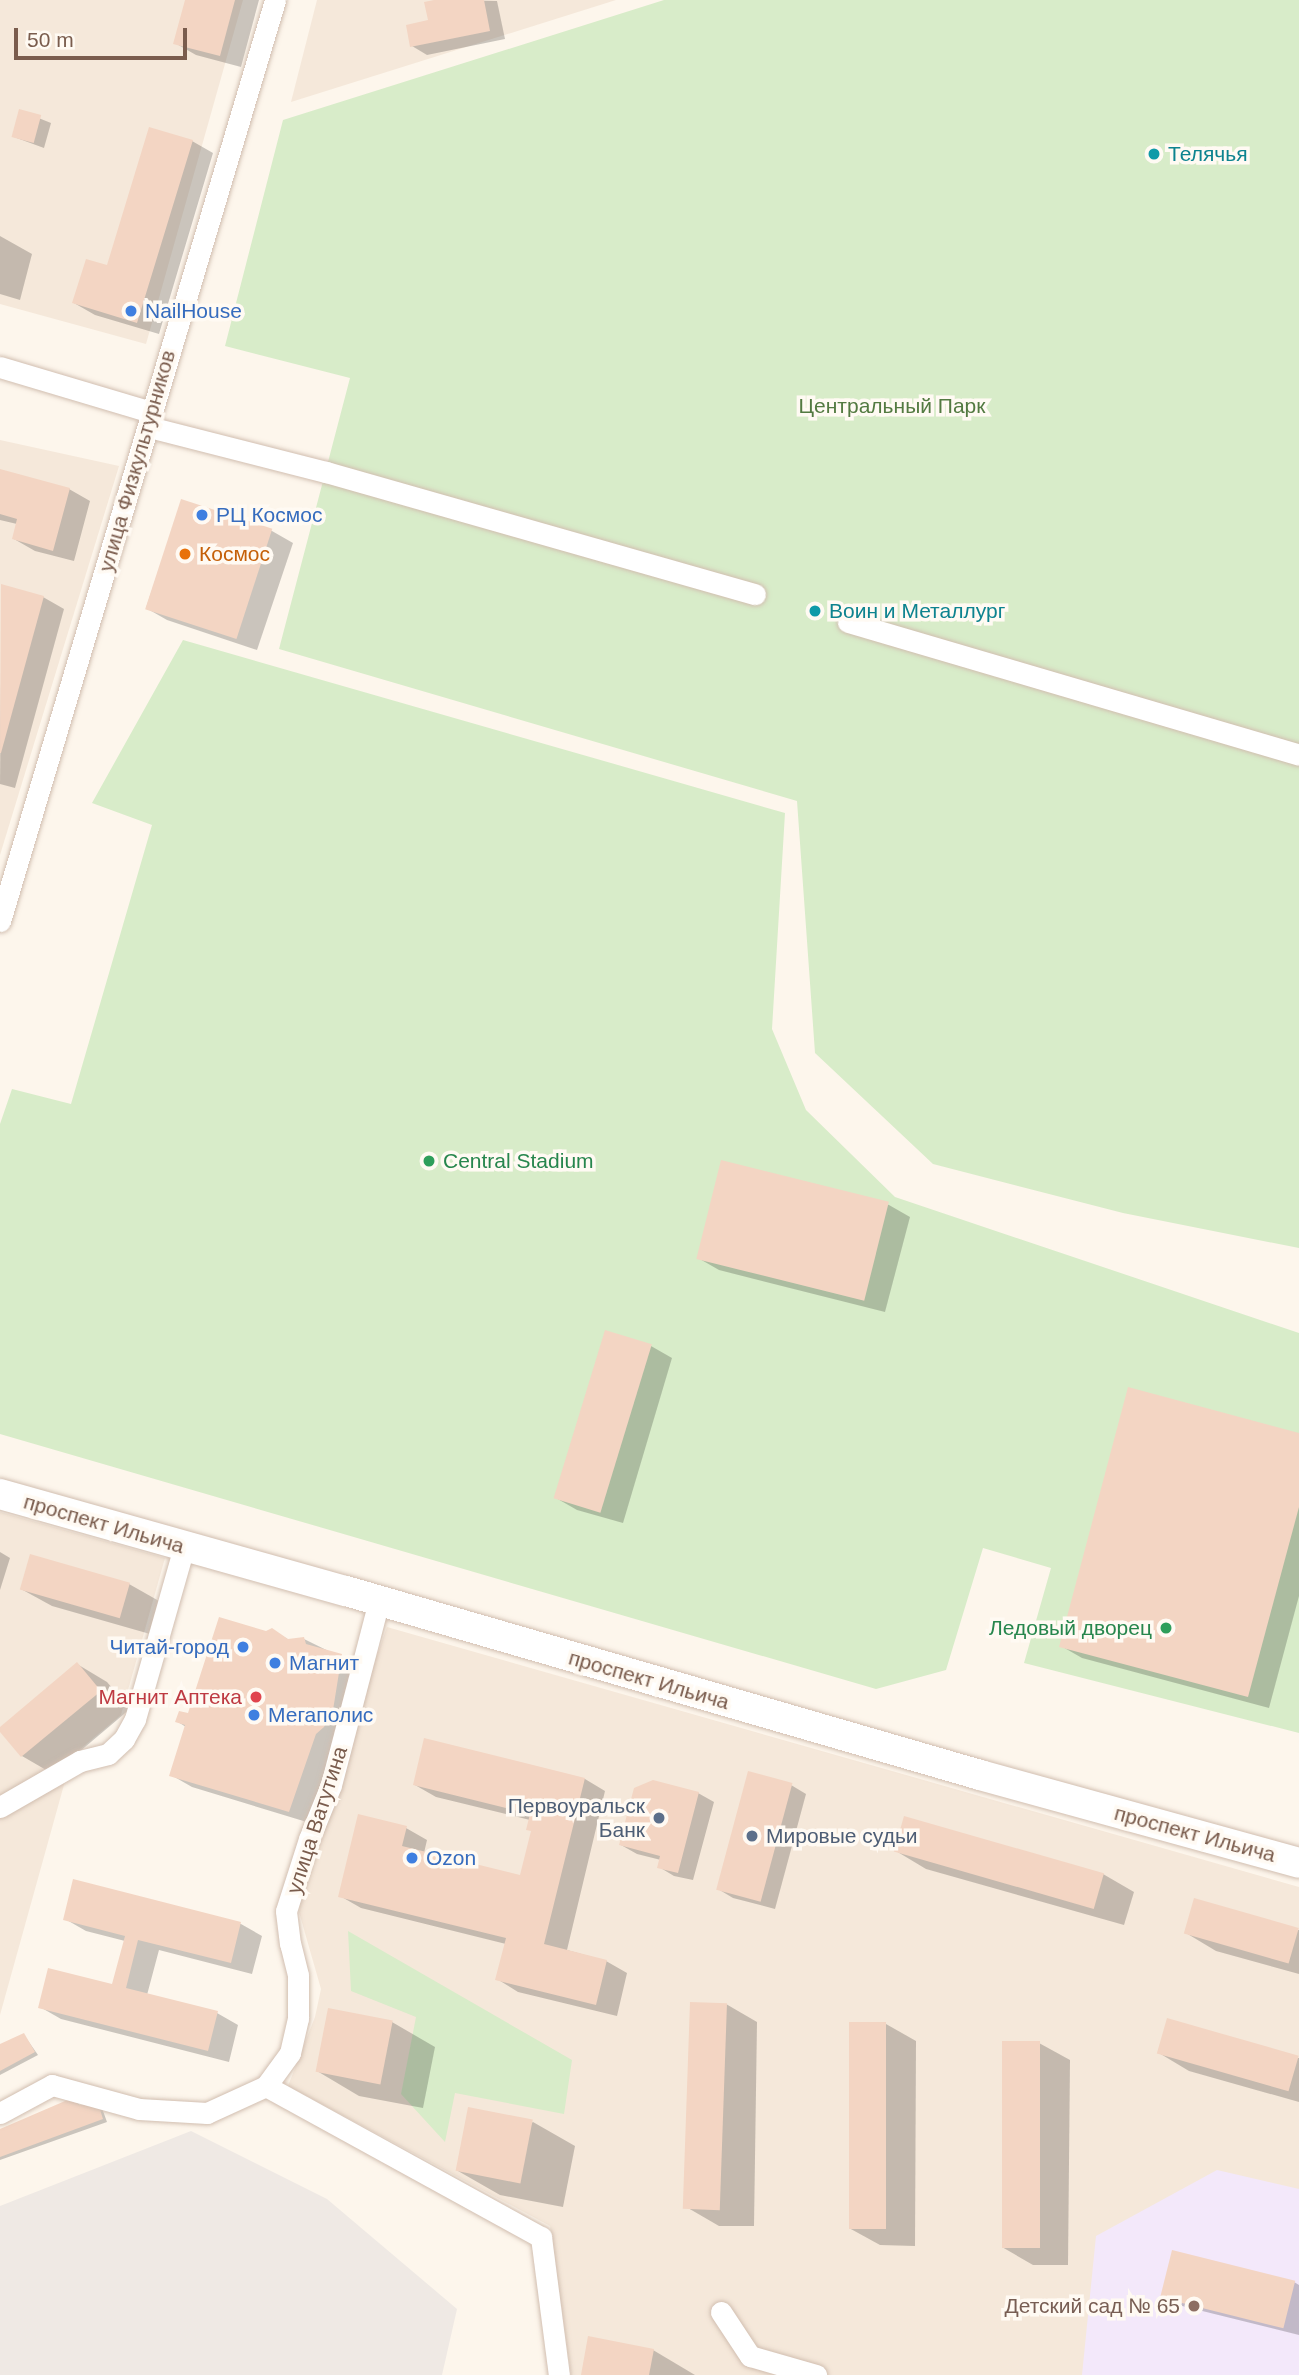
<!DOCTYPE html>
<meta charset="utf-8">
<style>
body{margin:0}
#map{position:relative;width:1299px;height:2375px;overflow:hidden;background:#fdf6ec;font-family:Helvetica,sans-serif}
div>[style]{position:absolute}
.residential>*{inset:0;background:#f5e8da}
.industrial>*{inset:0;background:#efe9e4}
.education>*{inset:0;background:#f3e8fa}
.green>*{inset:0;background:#d8ecc9}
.shadow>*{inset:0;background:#0003}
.building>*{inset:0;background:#f3d5c3;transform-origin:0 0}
.roads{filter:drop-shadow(0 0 2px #d1beb0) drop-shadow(0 0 2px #d1beb0)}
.street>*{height:21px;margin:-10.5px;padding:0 10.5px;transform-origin:10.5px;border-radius:10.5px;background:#fff}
.secondary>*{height:30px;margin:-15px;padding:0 15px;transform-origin:15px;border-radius:15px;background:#fff}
.dots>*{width:19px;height:19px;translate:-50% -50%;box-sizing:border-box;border:4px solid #fffaf3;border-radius:50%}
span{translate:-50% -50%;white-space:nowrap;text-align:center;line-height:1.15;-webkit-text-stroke:7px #fffaf3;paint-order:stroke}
.culture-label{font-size:21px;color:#0d838f}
.left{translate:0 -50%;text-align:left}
.shop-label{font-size:21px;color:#366cbe}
.right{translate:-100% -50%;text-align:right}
.park-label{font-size:21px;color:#537a41}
.street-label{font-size:21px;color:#7a5c4d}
.food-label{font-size:21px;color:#c56008}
.leisure-label{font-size:21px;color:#27864d}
.health-label{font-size:21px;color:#be3a42}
.service-label{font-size:21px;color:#4e5e75}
.education-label{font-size:21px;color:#785e54}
.scale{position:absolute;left:14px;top:28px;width:173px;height:32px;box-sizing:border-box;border:4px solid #7a5c4d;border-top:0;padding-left:9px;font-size:21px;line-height:24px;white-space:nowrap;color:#7a5c4d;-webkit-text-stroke:5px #fffaf3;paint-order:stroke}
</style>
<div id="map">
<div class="residential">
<i style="clip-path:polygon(0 0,243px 0,146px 344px,0 304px)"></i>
<i style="clip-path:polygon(317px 0,616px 0,291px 102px)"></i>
<i style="clip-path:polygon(0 440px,119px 466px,0 855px)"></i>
<i style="clip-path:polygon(0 1512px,165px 1558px,121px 1715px,72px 1756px,0 2015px)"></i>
<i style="clip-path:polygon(387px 1627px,1299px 1887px,1299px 2375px,571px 2375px,550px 2226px,288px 2086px,315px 2017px,321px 1989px,299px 1912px,304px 1861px)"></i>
</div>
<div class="industrial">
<i style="clip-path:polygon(191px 2131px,327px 2199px,457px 2309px,442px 2375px,0 2375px,0 2206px)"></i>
</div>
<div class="education">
<i style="clip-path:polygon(1217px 2170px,1299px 2189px,1299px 2375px,1082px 2375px,1096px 2236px)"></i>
</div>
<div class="green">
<i style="clip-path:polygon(664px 0,1299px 0,1299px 1248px,1123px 1213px,933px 1164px,815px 1053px,797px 801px,279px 649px,350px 378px,225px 346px,283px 120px)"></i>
<i style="clip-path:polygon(183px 640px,785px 813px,772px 1029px,806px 1110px,895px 1197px,1299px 1333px,1299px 1733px,1024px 1663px,1051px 1568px,983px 1548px,946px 1670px,876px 1689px,0 1434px,0 1124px,12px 1089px,71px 1104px,152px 825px,92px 803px)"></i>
<i style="clip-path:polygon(348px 1931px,572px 2060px,564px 2114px,455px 2093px,445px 2142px,401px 2094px,416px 2017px,351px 1991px)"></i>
</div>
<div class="shadow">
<i style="clip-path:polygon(187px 0,259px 0,241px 67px,196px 55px,175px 43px)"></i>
<i style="clip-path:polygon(443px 0,497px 1px,505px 39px,427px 55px,412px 46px)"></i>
<i style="clip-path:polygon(21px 111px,51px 123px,44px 148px,14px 137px)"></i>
<i style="clip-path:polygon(192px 141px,213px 153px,159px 334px,95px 315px,74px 303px,108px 267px)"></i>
<i style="clip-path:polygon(0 236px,32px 254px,20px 300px,0 294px)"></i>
<i style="clip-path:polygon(0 471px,69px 489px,90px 501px,74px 561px,35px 551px,14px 539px,17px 524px,0 520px)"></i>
<i style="clip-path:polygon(182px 501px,272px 531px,293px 543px,257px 650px,167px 620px,146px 608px)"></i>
<i style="clip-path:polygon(2px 586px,43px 597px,64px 609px,15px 788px,0 784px)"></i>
<i style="clip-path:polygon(723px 1162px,889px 1205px,910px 1217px,885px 1312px,719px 1270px,698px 1258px)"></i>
<i style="clip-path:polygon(651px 1346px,672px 1358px,623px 1523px,577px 1510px,556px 1498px)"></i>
<i style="clip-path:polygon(1299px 1435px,1299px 1596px,1269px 1708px,1082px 1658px,1061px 1646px)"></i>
<i style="clip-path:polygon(0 1552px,10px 1558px,0 1590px)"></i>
<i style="clip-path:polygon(129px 1584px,159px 1601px,150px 1634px,52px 1606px,21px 1589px)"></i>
<i style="clip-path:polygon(272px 1630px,291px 1641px,304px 1639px,363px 1668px,310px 1823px,192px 1787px,171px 1775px,186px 1727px,178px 1722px,189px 1715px,266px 1633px)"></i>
<i style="clip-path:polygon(77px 1664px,107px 1682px,130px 1709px,53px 1774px,22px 1756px,0 1729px)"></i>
<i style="clip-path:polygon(585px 1779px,605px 1791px,567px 1950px,606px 1961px,627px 1973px,617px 2016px,518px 1992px,497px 1979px,506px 1944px,361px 1908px,340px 1896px,406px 1828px,427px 1840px,424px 1853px,522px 1877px,533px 1832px,530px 1820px,436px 1797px,415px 1785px)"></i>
<i style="clip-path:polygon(791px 1785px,806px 1794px,775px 1909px,733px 1898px,718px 1889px)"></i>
<i style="clip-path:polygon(698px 1793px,714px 1802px,693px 1880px,674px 1876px,659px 1867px,661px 1860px,637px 1854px,621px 1845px)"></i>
<i style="clip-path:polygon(896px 1851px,1103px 1874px,1134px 1892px,1124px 1925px,926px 1869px)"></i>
<i style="clip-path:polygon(74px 1882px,241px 1924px,262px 1936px,252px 1974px,159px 1950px,147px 1995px,217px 2013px,238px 2025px,229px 2062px,61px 2019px,40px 2007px,114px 1986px,125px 1941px,86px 1931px,65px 1919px)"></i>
<i style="clip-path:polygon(1299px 1930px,1299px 1974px,1216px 1951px,1186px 1933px)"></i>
<i style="clip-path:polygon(726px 2004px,757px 2022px,754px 2226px,719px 2226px,688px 2208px)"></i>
<i style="clip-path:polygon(392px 2022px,435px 2047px,423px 2108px,359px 2096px,317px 2071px)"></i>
<i style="clip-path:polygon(886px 2024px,916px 2041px,915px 2246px,880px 2245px,849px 2228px)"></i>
<i style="clip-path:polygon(24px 2035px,38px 2055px,0 2075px,0 2046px)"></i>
<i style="clip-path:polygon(1039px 2043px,1070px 2060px,1068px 2265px,1033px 2265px,1002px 2247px)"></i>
<i style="clip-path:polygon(1159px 2053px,1299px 2058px,1299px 2102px,1189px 2071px)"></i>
<i style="clip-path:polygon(77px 2102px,81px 2107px,102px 2108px,107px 2122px,0 2160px,0 2131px)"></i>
<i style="clip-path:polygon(533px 2122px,575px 2146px,563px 2207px,500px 2195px,458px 2171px)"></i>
<i style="clip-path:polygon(1294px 2282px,1299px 2285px,1299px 2335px,1178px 2305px,1162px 2296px)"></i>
<i style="clip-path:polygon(653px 2350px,695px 2375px,582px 2375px)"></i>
</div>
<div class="building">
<i style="clip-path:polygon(185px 0,235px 0,220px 56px,173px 44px)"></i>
<i style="clip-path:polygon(434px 0,484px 0,490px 31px,410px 47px,406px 25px,428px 20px,424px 2px)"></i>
<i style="left:19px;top:109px;width:23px;height:29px;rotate:15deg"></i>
<i style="clip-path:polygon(149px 127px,193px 140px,137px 323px,72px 303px,86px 259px,107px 265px)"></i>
<i style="clip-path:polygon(0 469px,70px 488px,53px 551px,12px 539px,17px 519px,0 514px)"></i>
<i style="left:181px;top:499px;width:96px;height:116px;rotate:18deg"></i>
<i style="clip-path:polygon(1px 584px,44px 596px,1px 753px,0 753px)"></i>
<i style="left:721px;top:1160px;width:173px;height:102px;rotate:14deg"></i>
<i style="left:605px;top:1330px;width:49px;height:176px;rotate:17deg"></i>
<i style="clip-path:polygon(1128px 1387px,1299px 1433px,1299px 1507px,1248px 1697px,1059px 1647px)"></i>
<i style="left:30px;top:1554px;width:104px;height:37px;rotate:16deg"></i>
<i style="clip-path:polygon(219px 1617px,266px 1631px,272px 1628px,288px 1639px,304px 1637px,306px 1644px,342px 1654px,333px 1710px,324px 1727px,316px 1734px,289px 1812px,169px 1776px,185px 1725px,175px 1722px,179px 1711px,188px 1713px)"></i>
<i style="clip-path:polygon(77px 1662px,101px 1691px,21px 1757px,0 1732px,0 1727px)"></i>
<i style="clip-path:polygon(424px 1738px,585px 1778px,544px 1944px,607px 1960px,596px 2005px,495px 1980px,506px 1938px,338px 1897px,358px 1814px,407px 1826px,402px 1846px,520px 1875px,531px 1831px,526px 1830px,530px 1814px,413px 1785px)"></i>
<i style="left:748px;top:1771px;width:46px;height:123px;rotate:15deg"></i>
<i style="clip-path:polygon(653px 1780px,699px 1792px,678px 1873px,657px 1868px,660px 1856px,619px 1845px,634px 1788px)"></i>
<i style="left:904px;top:1816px;width:208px;height:37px;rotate:16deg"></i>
<i style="clip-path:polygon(73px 1879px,241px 1922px,231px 1963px,138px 1940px,126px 1988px,218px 2011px,208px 2051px,38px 2008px,48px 1968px,112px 1984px,125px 1936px,63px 1920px)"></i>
<i style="left:1194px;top:1898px;width:109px;height:37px;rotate:16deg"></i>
<i style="left:690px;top:2002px;width:37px;height:207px;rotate:2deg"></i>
<i style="left:328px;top:2008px;width:66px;height:65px;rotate:11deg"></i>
<i style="left:1167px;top:2018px;width:137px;height:37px;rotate:16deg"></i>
<i style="left:849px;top:2022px;width:37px;height:207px"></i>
<i style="clip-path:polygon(24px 2033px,35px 2052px,0 2071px,0 2044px)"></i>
<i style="left:1002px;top:2041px;width:38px;height:207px"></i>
<i style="clip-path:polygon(72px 2098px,79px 2105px,98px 2103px,103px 2119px,0 2157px,0 2129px)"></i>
<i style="left:468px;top:2107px;width:66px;height:65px;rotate:11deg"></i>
<i style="left:1172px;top:2250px;width:127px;height:49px;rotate:14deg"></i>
<i style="clip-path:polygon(588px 2336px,654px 2349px,649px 2375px,581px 2375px)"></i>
</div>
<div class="roads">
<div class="street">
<i style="left:0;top:367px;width:158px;rotate:16.6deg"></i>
<i style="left:149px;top:427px;width:183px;rotate:14.3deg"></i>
<i style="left:326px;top:472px;width:446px;rotate:15.9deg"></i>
<i style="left:848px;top:622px;width:470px;rotate:16.4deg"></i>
<i style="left:0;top:921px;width:961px;rotate:-73.37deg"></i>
<i style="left:0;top:1807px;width:92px;rotate:-29.9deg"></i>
<i style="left:80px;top:1761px;width:29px;rotate:-14deg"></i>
<i style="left:108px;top:1754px;width:22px;rotate:-43deg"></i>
<i style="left:124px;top:1739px;width:23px;rotate:-61deg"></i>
<i style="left:135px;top:1719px;width:179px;rotate:-74.1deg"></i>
<i style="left:266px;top:2086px;width:314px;rotate:28.8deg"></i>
<i style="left:541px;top:2237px;width:139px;rotate:82.6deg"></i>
<i style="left:0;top:2113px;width:59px;rotate:-28.3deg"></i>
<i style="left:52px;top:2085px;width:90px;rotate:15.4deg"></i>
<i style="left:139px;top:2109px;width:68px;rotate:3.4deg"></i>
<i style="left:207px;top:2113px;width:65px;rotate:-24.6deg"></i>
<i style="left:266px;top:2086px;width:41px;rotate:-54deg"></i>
<i style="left:290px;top:2053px;width:36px;rotate:-77deg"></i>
<i style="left:298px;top:2018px;width:43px;rotate:-90deg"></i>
<i style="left:298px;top:1975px;width:32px;rotate:-104deg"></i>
<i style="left:290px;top:1944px;width:33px;rotate:-97deg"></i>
<i style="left:286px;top:1911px;width:76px;rotate:-72.3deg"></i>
<i style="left:309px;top:1839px;width:58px;rotate:-67.8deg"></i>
<i style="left:331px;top:1785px;width:190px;rotate:-75.4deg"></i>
<i style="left:721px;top:2312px;width:53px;rotate:56.6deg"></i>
<i style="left:750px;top:2356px;width:69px;rotate:16.1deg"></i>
</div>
<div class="secondary">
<i style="left:0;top:1494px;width:359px;rotate:15.7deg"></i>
<i style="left:346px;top:1591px;width:660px;rotate:16.18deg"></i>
<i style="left:980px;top:1775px;width:331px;rotate:15.4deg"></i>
</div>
</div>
<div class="dots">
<i style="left:1154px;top:154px;background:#0f9aa8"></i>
<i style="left:131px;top:311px;background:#3f7fe0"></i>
<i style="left:202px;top:515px;background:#3f7fe0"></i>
<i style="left:185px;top:554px;background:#e8710a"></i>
<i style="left:815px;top:611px;background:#0f9aa8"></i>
<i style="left:429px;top:1161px;background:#2e9e5b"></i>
<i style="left:1166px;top:1628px;background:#2e9e5b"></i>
<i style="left:243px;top:1647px;background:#3f7fe0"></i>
<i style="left:275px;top:1663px;background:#3f7fe0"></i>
<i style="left:256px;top:1697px;background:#e0444e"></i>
<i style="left:254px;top:1715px;background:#3f7fe0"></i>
<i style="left:659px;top:1818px;background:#5c6f8a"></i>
<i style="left:752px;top:1836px;background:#5c6f8a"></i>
<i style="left:412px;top:1858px;background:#3f7fe0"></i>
<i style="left:1194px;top:2306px;background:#8d6e63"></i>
</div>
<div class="culture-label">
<span class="left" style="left:1168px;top:154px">Телячья</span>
<span class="left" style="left:829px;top:611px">Воин и Металлург</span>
</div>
<div class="shop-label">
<span class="left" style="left:145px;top:311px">NailHouse</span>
<span class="left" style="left:216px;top:515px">РЦ Космос</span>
<span class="right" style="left:229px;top:1647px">Читай-город</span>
<span class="left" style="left:289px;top:1663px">Магнит</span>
<span class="left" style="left:268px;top:1715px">Мегаполис</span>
<span class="left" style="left:426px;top:1858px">Ozon</span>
</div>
<div class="park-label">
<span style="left:892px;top:406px">Центральный Парк</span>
</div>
<div class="street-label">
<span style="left:137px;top:461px;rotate:-74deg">улица Физкультурников</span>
<span style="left:104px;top:1524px;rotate:16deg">проспект Ильича</span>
<span style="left:649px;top:1680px;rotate:16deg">проспект Ильича</span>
<span style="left:317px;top:1820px;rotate:-72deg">улица Ватутина</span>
<span style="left:1195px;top:1834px;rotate:15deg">проспект Ильича</span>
</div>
<div class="food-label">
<span class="left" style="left:199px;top:554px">Космос</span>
</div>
<div class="leisure-label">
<span class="left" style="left:443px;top:1161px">Central Stadium</span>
<span class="right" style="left:1152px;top:1628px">Ледовый дворец</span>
</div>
<div class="health-label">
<span class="right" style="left:242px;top:1697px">Магнит Аптека</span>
</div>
<div class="service-label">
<span class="right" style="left:645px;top:1818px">Первоуральск<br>Банк</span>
<span class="left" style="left:766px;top:1836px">Мировые судьи</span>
</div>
<div class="education-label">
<span class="right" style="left:1180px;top:2306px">Детский сад № 65</span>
</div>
<div class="scale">50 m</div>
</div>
